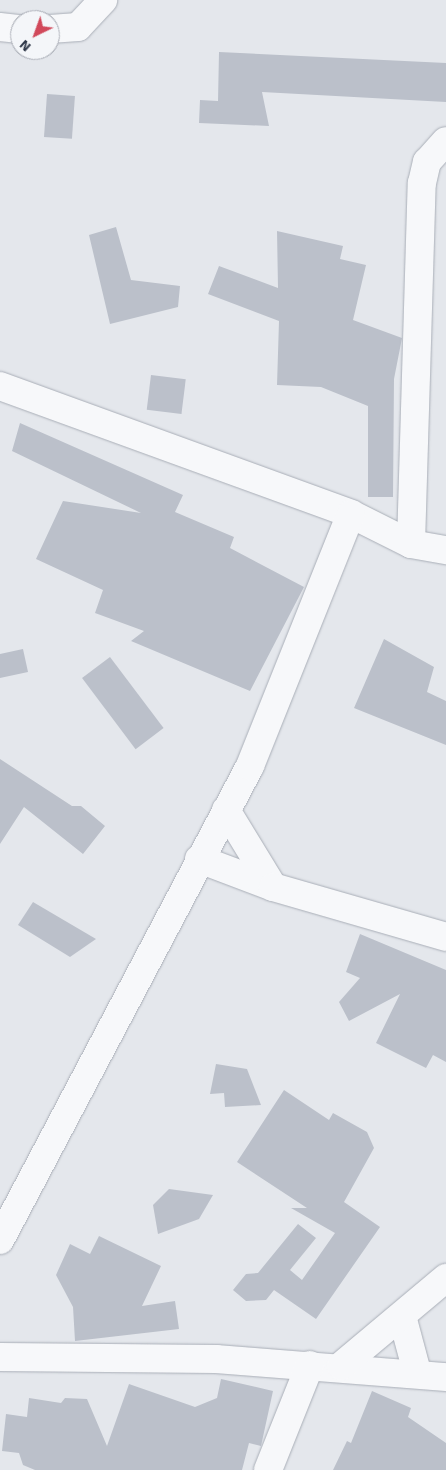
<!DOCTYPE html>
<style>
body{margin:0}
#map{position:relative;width:446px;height:1470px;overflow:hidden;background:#e4e7ec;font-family:Signika,sans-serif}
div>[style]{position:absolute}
.building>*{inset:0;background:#bbc0ca;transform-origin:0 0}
.roads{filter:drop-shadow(0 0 1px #a9aeb7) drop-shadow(0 0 1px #a9aeb7)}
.minor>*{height:28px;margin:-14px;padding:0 14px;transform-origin:14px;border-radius:14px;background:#f7f8fa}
span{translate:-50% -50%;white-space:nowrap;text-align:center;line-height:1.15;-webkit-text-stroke:5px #f4f6f9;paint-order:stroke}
.north{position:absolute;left:10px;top:10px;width:50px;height:50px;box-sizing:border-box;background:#f4f6f9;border:1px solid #a4a8b1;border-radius:50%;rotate:222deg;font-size:14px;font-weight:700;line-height:20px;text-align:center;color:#2b3445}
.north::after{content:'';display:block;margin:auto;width:18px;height:22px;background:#d1495b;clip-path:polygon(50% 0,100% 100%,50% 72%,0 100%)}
</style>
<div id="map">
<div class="building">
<i style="clip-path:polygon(219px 52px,446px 63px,446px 102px,262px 92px,269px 126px,199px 123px,200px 100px,218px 101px)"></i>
<i style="left:47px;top:94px;width:28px;height:43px;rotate:4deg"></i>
<i style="clip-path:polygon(116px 227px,131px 280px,180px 286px,178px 307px,110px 324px,89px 235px)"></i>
<i style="clip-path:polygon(277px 231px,343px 246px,340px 259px,366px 265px,353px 320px,402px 338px,394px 379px,393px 497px,368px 497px,368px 406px,321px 387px,277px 385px,279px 321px,208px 294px,219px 266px,278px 288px)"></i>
<i style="left:151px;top:375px;width:35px;height:35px;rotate:7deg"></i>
<i style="clip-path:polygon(20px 423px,183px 495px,175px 512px,234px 537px,230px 548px,304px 587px,250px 691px,131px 641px,144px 631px,95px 613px,103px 590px,36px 559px,63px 501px,141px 513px,12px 451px)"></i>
<i style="clip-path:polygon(384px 639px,434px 667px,427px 692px,446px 701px,446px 745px,354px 708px)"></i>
<i style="clip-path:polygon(23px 649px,28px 672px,0 678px,0 654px)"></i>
<i style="left:110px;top:657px;width:89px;height:35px;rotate:53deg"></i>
<i style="clip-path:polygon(0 759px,72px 806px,81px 806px,105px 826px,83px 854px,24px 807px,0 844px)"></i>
<i style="clip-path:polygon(33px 902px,96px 939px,70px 957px,18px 925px)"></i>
<i style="clip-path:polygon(360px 934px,446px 970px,446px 1062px,433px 1055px,426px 1068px,376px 1043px,400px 994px,349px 1021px,339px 1002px,360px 978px,346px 972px)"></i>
<i style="clip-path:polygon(216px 1064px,247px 1069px,261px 1105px,225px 1107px,224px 1093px,210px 1094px)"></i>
<i style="clip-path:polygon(284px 1090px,329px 1120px,333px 1113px,367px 1132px,374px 1148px,344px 1202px,380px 1227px,316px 1319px,274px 1290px,266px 1300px,246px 1301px,233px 1290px,246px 1274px,258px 1273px,298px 1224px,316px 1238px,290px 1270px,302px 1280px,335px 1233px,291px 1208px,307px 1208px,237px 1162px)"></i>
<i style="clip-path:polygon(169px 1189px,213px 1195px,199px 1219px,158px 1234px,153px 1205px)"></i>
<i style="clip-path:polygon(99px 1236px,161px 1266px,142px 1306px,175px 1301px,179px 1329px,75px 1341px,73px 1307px,56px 1275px,70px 1244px,90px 1254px)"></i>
<i style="clip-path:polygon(221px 1379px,273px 1391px,261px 1446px,249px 1443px,242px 1470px,35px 1470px,23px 1465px,19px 1453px,2px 1451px,6px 1414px,27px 1417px,29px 1398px,61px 1403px,65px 1398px,87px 1399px,107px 1446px,129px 1384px,195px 1407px,217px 1398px)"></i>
<i style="clip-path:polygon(372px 1391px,411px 1408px,408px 1417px,446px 1443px,446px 1470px,333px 1470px,347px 1441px,351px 1443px)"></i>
</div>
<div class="roads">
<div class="minor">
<i style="left:0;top:27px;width:20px;rotate:6deg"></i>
<i style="left:50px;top:29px;width:28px;rotate:-4deg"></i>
<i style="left:78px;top:27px;width:37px;rotate:-47deg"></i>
<i style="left:0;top:386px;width:374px;rotate:20deg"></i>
<i style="left:351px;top:514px;width:67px;rotate:26.6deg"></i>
<i style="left:411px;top:544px;width:36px;rotate:10deg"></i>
<i style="left:411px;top:544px;width:361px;rotate:-88.3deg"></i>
<i style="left:422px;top:183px;width:22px;rotate:-77deg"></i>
<i style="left:427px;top:162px;width:28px;rotate:-48deg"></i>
<i style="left:226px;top:810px;width:90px;rotate:58.6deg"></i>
<i style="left:199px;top:859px;width:79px;rotate:20.7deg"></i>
<i style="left:273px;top:887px;width:180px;rotate:16.1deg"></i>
<i style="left:0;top:1240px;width:536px;rotate:-62.19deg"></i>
<i style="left:250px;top:766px;width:271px;rotate:-68.2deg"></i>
<i style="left:402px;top:1316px;width:58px;rotate:75deg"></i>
<i style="left:0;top:1357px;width:216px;rotate:0.5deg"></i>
<i style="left:216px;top:1359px;width:231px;rotate:4.5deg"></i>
<i style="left:341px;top:1366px;width:137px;rotate:-40deg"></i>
<i style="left:268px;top:1470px;width:113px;rotate:-68.2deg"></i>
</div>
</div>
<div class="north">N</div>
</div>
